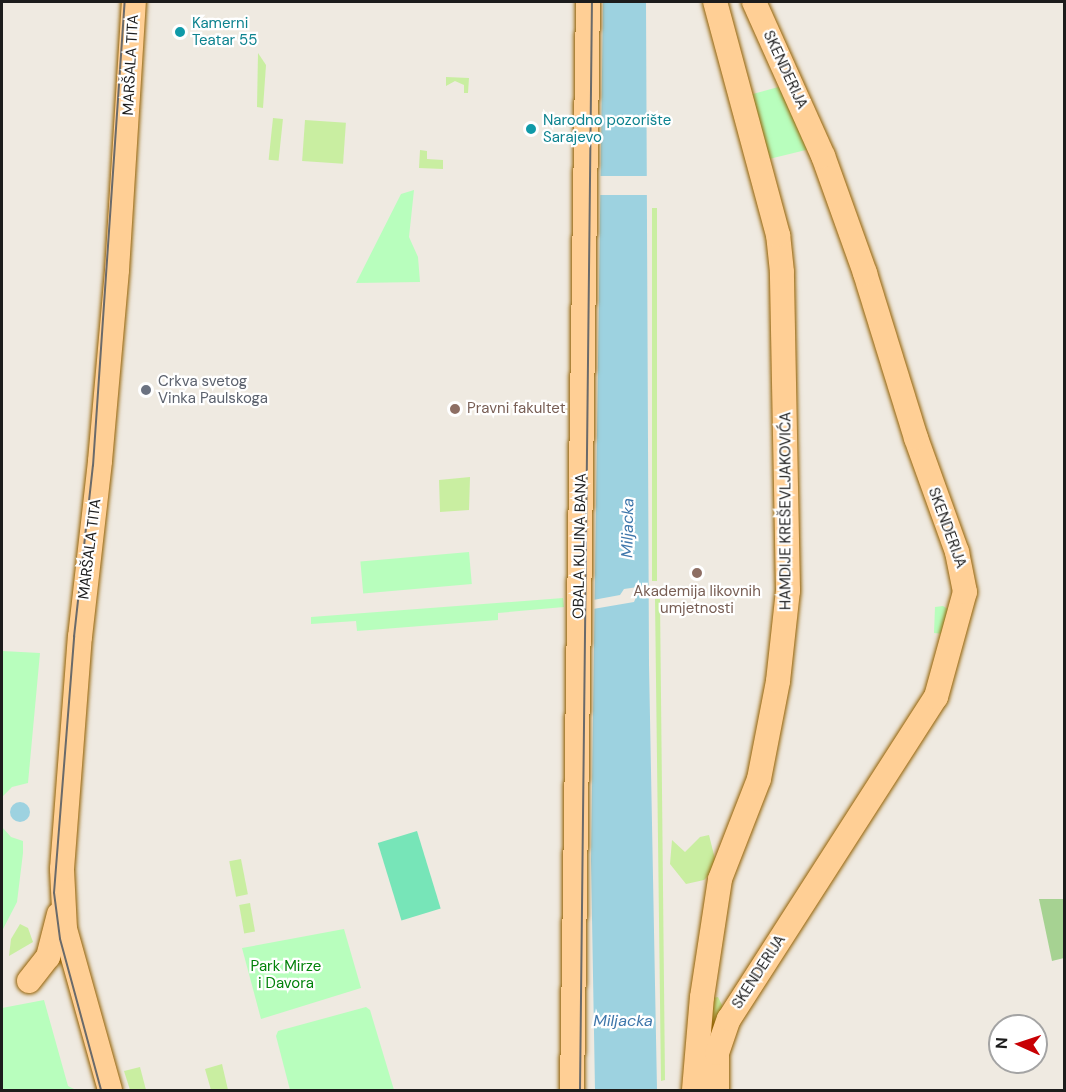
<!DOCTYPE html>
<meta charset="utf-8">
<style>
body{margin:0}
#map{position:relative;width:1066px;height:1092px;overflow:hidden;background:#efeae1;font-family:"DM Sans",sans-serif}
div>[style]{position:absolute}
.grass>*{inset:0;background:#c9eea1;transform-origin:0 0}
.forest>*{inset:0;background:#a6d292}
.park>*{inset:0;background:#b8febd;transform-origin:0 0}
.pitch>*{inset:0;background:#77e5b8;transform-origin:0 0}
.water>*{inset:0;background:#9dd2e0}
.round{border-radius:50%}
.pier>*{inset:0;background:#efeae1;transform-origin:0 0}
.roads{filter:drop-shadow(0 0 2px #946000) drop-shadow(0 0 2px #946000)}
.major>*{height:24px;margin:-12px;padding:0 12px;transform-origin:12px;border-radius:12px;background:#ffcf95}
.tram>*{height:1.5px;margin:-0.75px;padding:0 0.75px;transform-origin:0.75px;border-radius:0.75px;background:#6a6a6a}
.dots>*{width:16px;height:16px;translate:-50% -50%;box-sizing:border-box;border:3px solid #fff;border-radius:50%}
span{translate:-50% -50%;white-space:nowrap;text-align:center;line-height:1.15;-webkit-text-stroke:4.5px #fff;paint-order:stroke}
.culture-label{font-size:15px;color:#0d838f}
.left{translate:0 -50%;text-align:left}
.street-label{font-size:15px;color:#1c1c1c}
.worship-label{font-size:15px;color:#5b616d}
.education-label{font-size:15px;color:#785e54}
.park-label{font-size:15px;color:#02820a}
.water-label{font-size:16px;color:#3f77ab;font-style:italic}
.frame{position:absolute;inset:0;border:3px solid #1c1c1c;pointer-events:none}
.north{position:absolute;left:988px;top:1014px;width:60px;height:60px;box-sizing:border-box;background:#fff;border:2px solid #a4a4a4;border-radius:50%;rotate:273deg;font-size:16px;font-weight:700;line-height:24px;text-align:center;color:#1c1c1c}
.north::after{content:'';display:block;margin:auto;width:21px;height:27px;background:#c80004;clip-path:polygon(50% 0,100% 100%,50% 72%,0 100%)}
</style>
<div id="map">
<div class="grass">
<i style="clip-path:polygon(258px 53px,266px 65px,263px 108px,257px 107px)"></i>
<i style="clip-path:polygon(446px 77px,469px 78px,468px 93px,464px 93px,464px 85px,455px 81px,446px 86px)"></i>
<i style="left:273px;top:118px;width:10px;height:42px;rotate:6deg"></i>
<i style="left:305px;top:120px;width:41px;height:41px;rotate:4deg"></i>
<i style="clip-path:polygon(420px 150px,427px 151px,427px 159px,443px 160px,443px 169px,419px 168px)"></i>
<i style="left:652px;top:208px;width:5px;height:373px"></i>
<i style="clip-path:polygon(470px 477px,469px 510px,440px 512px,439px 480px)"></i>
<i style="clip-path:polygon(655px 599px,660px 599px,665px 1080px,661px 1081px)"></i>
<i style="clip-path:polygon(709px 835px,717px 867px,704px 880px,686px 884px,670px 864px,672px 840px,685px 852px,700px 837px)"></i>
<i style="left:241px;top:859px;width:36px;height:12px;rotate:79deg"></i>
<i style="left:250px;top:903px;width:29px;height:11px;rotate:80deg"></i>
<i style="clip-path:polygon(20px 924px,28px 928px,33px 942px,9px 956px,11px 939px)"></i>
<i style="clip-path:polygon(718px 997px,723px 1007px,710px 1041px,713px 998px)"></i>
<i style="clip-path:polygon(222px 1064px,228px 1090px,211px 1090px,205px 1069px)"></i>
<i style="clip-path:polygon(140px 1067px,146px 1090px,130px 1090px,124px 1071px)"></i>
</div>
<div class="forest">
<i style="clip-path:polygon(1039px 899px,1064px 899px,1064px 958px,1052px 961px)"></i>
</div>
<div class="park">
<i style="clip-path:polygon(782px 86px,810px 149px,765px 160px,749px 95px)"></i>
<i style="clip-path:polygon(414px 190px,409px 237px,418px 257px,420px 282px,356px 283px,401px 194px)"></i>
<i style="left:469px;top:552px;width:32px;height:109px;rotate:85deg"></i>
<i style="clip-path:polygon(563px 598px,564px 607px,498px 613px,498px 620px,357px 631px,356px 621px,311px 624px,311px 617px)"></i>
<i style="clip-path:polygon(943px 606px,951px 611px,954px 635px,934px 633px,935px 607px)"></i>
<i style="clip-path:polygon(2px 651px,40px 653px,28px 783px,12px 787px,2px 797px)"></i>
<i style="clip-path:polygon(2px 827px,11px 837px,23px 841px,23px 853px,17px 902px,2px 931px)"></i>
<i style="clip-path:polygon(344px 929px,361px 988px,261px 1019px,242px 948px)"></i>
<i style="clip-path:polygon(44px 1000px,68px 1086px,76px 1090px,2px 1090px,2px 1008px)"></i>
<i style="clip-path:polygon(366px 1007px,370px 1010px,394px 1090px,290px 1090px,276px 1036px,278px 1031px)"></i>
</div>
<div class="pitch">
<i style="left:417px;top:831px;width:81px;height:41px;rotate:73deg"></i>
</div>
<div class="water">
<i style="clip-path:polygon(603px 2px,646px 2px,649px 664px,657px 1090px,595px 1090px,591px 860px)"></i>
<i class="round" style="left:10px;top:802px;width:20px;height:20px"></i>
</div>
<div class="pier">
<i style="left:600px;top:176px;width:49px;height:19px"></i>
<i style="clip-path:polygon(652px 585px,652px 593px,637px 595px,634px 602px,593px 609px,593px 600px,620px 595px,624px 589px)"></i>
</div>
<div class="roads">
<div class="major">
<i style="left:29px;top:981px;width:31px;rotate:-52deg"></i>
<i style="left:48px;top:957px;width:44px;rotate:-75.7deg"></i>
<i style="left:110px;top:1090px;width:167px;rotate:-105.6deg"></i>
<i style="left:65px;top:929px;width:60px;rotate:-92.9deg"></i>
<i style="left:62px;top:869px;width:233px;rotate:-85.6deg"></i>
<i style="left:80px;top:637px;width:177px;rotate:-83.5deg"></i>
<i style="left:100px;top:461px;width:192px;rotate:-84.9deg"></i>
<i style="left:117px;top:270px;width:269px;rotate:-86.4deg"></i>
<i style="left:572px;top:1090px;width:1088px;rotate:-89.16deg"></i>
<i style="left:694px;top:1090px;width:93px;rotate:-85.1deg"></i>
<i style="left:702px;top:997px;width:119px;rotate:-81.3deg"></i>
<i style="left:720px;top:879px;width:107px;rotate:-68.7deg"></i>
<i style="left:759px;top:779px;width:100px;rotate:-79deg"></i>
<i style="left:778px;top:681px;width:91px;rotate:-83.7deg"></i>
<i style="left:788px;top:591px;width:319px;rotate:-91.1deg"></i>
<i style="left:782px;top:272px;width:37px;rotate:-96deg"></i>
<i style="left:778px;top:235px;width:241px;rotate:-105.1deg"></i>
<i style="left:717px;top:1090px;width:37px;rotate:-90deg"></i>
<i style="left:717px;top:1053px;width:36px;rotate:-71deg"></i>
<i style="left:729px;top:1019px;width:383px;rotate:-57.3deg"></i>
<i style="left:936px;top:697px;width:109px;rotate:-74.6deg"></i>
<i style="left:965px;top:592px;width:41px;rotate:-101.3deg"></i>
<i style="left:957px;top:552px;width:121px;rotate:-109.8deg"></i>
<i style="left:916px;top:438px;width:173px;rotate:-107.2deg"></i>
<i style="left:865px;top:273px;width:124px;rotate:-109.7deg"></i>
<i style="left:823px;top:156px;width:169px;rotate:-114.1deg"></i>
</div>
</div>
<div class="tram">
<i style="left:101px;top:1090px;width:156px;rotate:-105.2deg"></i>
<i style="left:60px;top:939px;width:46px;rotate:-97.4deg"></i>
<i style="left:54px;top:893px;width:257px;rotate:-85.5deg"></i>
<i style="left:74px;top:637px;width:172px;rotate:-83.7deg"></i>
<i style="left:93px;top:466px;width:465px;rotate:-86.1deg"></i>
<i style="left:580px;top:1090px;width:1088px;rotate:-89.37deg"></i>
</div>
<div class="dots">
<i style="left:180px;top:32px;background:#0f9aa8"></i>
<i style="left:531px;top:129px;background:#0f9aa8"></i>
<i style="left:146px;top:390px;background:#6b7280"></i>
<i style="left:455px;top:409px;background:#8d6e63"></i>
<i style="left:697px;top:573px;background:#8d6e63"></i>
</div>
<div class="culture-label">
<span class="left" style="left:192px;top:32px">Kamerni<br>Teatar 55</span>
<span class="left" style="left:543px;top:129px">Narodno pozorište<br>Sarajevo</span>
</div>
<div class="street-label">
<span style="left:131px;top:65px;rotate:-87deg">MARŠALA TITA</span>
<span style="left:785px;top:70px;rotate:65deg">SKENDERIJA</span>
<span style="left:786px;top:511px;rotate:-90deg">HAMDIJE KREŠEVLJAKOVIĆA</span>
<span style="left:947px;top:528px;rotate:70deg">SKENDERIJA</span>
<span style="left:580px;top:546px;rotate:-89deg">OBALA KULINA BANA</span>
<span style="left:90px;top:549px;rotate:-83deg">MARŠALA TITA</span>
<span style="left:759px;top:972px;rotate:-57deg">SKENDERIJA</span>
</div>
<div class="worship-label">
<span class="left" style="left:158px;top:390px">Crkva svetog<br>Vinka Paulskoga</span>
</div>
<div class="education-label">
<span class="left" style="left:467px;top:409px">Pravni fakultet</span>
<span style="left:697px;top:600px">Akademija likovnih<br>umjetnosti</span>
</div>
<div class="park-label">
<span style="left:286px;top:975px">Park Mirze<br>i Davora</span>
</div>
<div class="water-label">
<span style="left:628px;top:528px;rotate:-89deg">Miljacka</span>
<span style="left:623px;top:1021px">Miljacka</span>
</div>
<div class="frame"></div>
<div class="north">N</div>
</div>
